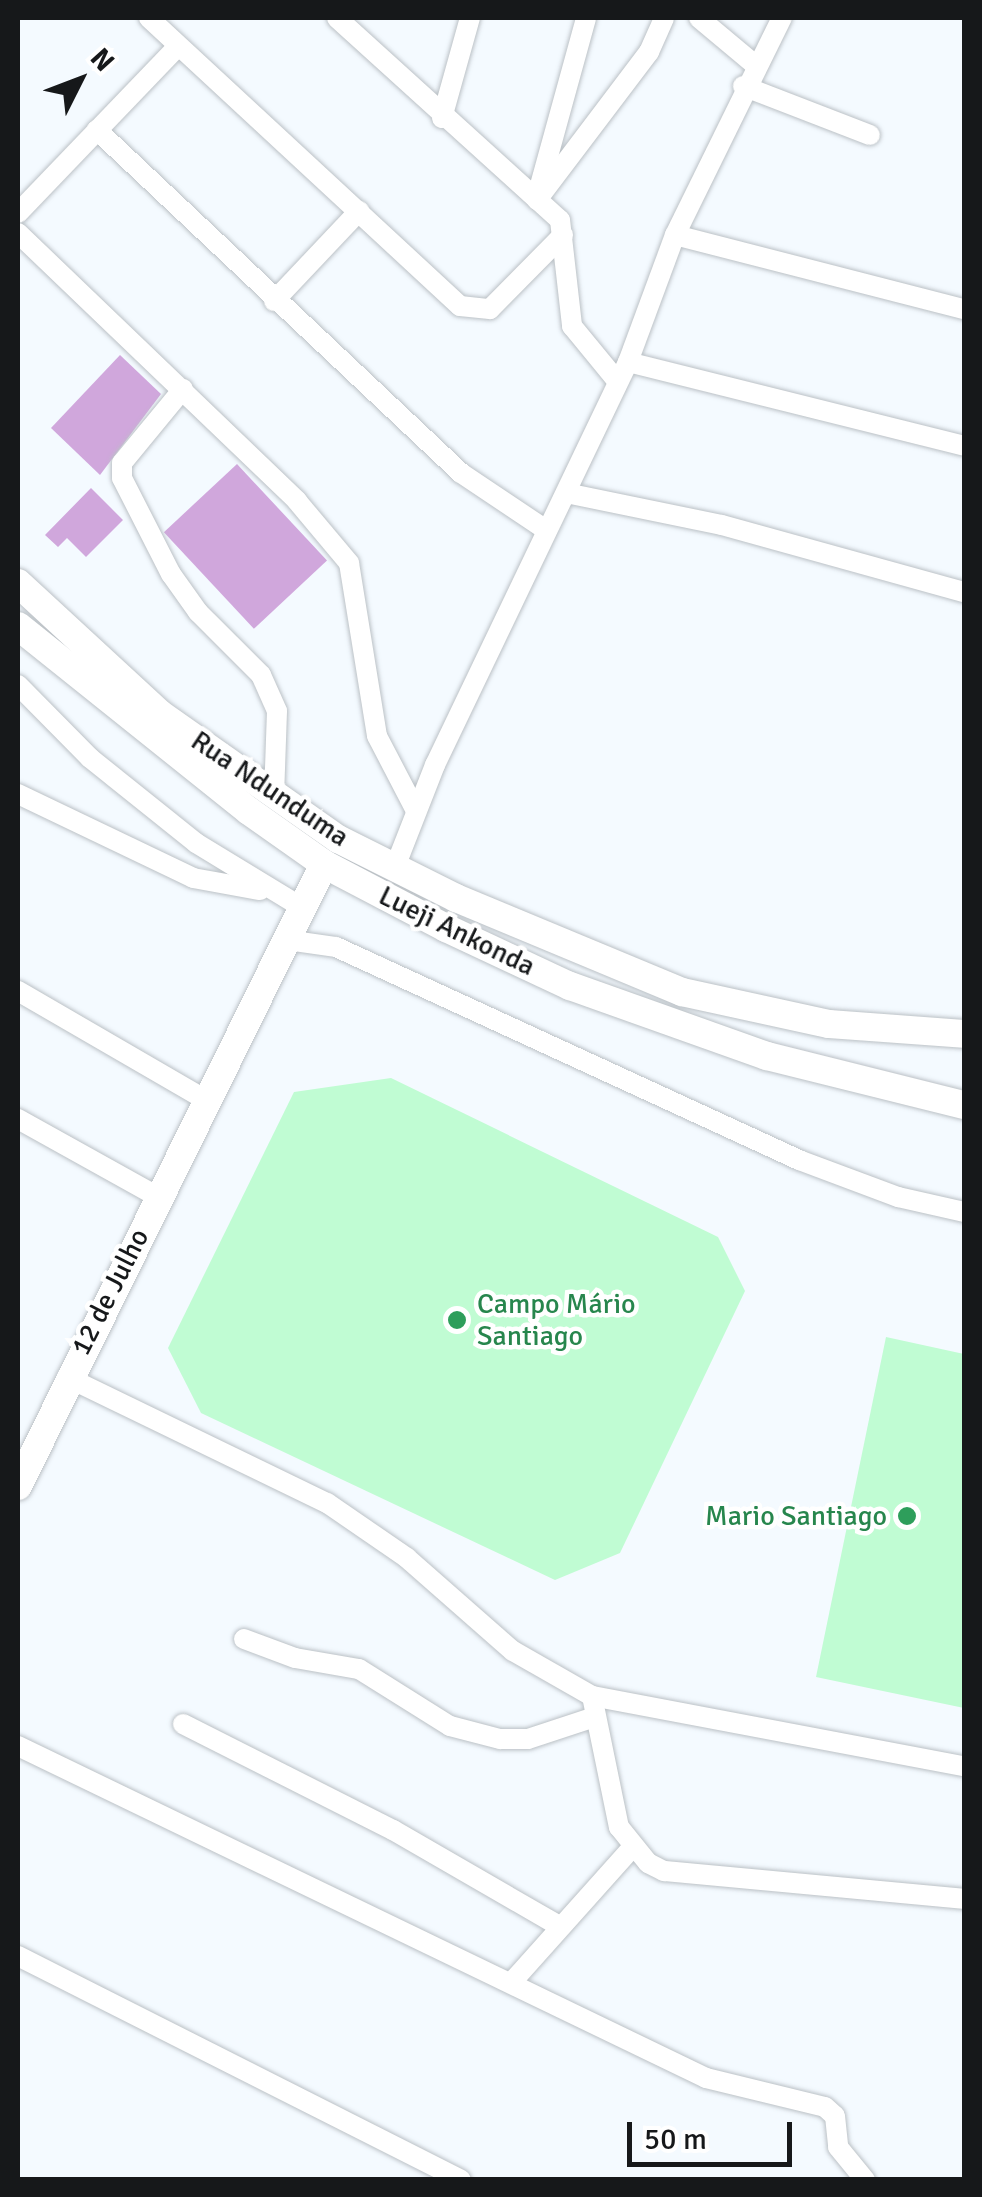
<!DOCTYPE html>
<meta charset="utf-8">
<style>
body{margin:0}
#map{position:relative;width:982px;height:2197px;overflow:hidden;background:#f4faff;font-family:Signika,sans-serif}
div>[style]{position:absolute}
.green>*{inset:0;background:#c0fcd3}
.building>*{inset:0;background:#d0a7dc;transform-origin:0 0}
.roads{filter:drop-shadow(0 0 2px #bbc1c6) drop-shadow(0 0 2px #bbc1c6)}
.street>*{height:20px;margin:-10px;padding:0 10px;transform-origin:10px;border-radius:10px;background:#fff}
.secondary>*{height:28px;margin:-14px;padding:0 14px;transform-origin:14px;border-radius:14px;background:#fff}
.dots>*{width:28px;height:28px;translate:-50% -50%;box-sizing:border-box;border:5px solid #fff;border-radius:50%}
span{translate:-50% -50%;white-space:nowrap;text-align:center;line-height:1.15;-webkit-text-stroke:9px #fff;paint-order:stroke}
.street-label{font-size:28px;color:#16181a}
.leisure-label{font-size:28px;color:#27864d}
.left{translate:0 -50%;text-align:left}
.right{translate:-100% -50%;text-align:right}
.frame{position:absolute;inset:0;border:20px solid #16181a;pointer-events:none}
.north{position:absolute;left:30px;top:30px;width:100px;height:100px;-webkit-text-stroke:8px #fff;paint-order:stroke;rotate:48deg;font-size:28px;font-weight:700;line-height:40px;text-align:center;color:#16181a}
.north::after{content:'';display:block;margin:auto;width:35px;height:45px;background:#16181a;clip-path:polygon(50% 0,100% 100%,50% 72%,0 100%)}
.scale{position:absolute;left:627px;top:2122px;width:165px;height:45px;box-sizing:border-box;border:5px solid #16181a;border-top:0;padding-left:12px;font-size:30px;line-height:35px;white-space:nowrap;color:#16181a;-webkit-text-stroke:8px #fff;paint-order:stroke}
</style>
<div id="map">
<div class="green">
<i style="clip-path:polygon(391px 1078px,718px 1237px,745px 1291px,620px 1553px,555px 1580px,201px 1413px,168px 1348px,294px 1092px)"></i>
<i style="clip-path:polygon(886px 1337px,964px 1354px,964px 1708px,816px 1677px)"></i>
</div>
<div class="building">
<i style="clip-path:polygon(120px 355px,161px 394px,100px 475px,51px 428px)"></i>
<i style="left:237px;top:464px;width:132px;height:100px;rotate:47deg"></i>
<i style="clip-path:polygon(91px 488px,123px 520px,86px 557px,67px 538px,58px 547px,45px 535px)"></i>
</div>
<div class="roads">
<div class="street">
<i style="left:149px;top:18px;width:424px;rotate:42.8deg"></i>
<i style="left:460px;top:306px;width:30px;rotate:6deg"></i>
<i style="left:490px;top:309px;width:104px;rotate:-45.4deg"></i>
<i style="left:337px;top:18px;width:301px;rotate:42.2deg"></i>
<i style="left:560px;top:220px;width:107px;rotate:83.5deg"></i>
<i style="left:572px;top:326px;width:72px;rotate:50.6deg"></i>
<i style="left:699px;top:18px;width:72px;rotate:39.9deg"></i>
<i style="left:743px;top:86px;width:136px;rotate:21.1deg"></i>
<i style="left:442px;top:118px;width:104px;rotate:-74.4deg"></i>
<i style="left:97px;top:130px;width:500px;rotate:43.3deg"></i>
<i style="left:461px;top:473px;width:102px;rotate:33.8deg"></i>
<i style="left:539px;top:189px;width:177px;rotate:-74.6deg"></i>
<i style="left:537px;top:200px;width:186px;rotate:-52.9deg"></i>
<i style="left:649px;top:52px;width:37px;rotate:-66deg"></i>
<i style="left:18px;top:213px;width:231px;rotate:-46.2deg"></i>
<i style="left:18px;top:233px;width:387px;rotate:43.8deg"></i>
<i style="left:297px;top:501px;width:81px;rotate:50deg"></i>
<i style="left:349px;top:563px;width:175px;rotate:80.8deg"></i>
<i style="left:377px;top:736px;width:85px;rotate:62.5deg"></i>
<i style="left:675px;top:235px;width:298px;rotate:14.4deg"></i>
<i style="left:274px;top:301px;width:124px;rotate:-46.6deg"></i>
<i style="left:628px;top:362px;width:346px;rotate:14deg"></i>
<i style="left:183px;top:389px;width:96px;rotate:129.5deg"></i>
<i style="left:122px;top:463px;width:15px;rotate:90deg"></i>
<i style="left:122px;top:478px;width:108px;rotate:63deg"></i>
<i style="left:171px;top:574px;width:47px;rotate:54.6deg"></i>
<i style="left:198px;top:612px;width:89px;rotate:45deg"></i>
<i style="left:261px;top:675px;width:39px;rotate:66deg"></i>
<i style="left:277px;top:711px;width:84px;rotate:92deg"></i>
<i style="left:566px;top:493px;width:159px;rotate:11.6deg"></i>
<i style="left:722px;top:525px;width:251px;rotate:15.5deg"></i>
<i style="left:18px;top:685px;width:103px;rotate:45.4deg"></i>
<i style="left:90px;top:758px;width:136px;rotate:38.7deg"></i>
<i style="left:196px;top:843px;width:125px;rotate:31.3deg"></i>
<i style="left:18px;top:794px;width:194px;rotate:25.6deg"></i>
<i style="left:193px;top:878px;width:68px;rotate:10.2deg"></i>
<i style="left:395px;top:867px;width:110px;rotate:-68.6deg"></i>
<i style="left:435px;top:765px;width:447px;rotate:-64.4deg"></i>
<i style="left:628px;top:362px;width:135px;rotate:-69.7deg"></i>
<i style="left:675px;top:235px;width:242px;rotate:-63.8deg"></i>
<i style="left:287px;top:940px;width:49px;rotate:8.1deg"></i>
<i style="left:336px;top:947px;width:510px;rotate:24.7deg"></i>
<i style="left:799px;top:1160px;width:106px;rotate:20.5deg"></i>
<i style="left:898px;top:1197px;width:68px;rotate:12.8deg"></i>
<i style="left:18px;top:991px;width:217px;rotate:30.1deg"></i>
<i style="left:18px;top:1119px;width:160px;rotate:29.1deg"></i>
<i style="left:67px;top:1377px;width:289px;rotate:25.9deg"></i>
<i style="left:327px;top:1503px;width:97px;rotate:34.5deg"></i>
<i style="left:407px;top:1558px;width:141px;rotate:41.3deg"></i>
<i style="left:513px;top:1651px;width:91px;rotate:29.7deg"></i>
<i style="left:592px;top:1696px;width:379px;rotate:10.7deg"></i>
<i style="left:244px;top:1639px;width:54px;rotate:20.4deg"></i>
<i style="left:295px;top:1658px;width:65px;rotate:9.8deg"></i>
<i style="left:359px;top:1669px;width:107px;rotate:32.1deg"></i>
<i style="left:450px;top:1726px;width:52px;rotate:14.6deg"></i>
<i style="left:500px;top:1739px;width:28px"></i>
<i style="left:528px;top:1739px;width:71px;rotate:-18.2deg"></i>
<i style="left:592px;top:1696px;width:134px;rotate:78.4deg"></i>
<i style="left:619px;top:1827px;width:46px;rotate:51.1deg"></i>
<i style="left:648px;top:1863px;width:18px;rotate:27deg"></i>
<i style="left:664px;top:1871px;width:301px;rotate:5.3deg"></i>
<i style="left:183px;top:1724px;width:235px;rotate:26.8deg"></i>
<i style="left:393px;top:1830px;width:192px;rotate:30deg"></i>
<i style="left:18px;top:1746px;width:764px;rotate:25.76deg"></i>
<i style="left:706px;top:2078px;width:122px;rotate:13.7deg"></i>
<i style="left:825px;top:2107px;width:13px;rotate:42deg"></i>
<i style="left:835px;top:2116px;width:31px;rotate:84deg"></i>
<i style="left:838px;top:2147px;width:43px;rotate:50.7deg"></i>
<i style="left:18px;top:1956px;width:496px;rotate:26.8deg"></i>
<i style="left:511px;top:1983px;width:180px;rotate:-48.2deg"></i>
</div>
<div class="secondary">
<i style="left:18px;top:583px;width:193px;rotate:42.7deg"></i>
<i style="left:160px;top:714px;width:218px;rotate:35.1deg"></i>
<i style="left:338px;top:839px;width:132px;rotate:26.6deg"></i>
<i style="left:456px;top:898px;width:245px;rotate:22.6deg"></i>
<i style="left:682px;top:992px;width:150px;rotate:12.3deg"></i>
<i style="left:829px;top:1024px;width:135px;rotate:4.2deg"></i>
<i style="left:18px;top:626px;width:296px;rotate:38.7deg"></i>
<i style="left:249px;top:811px;width:92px;rotate:35.2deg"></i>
<i style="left:324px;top:864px;width:138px;rotate:27.7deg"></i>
<i style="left:446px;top:928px;width:137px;rotate:25.1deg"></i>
<i style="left:570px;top:986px;width:209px;rotate:19.6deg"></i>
<i style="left:767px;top:1056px;width:203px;rotate:14deg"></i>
<i style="left:18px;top:1486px;width:693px;rotate:-63.8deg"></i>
</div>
</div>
<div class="dots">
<i style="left:457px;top:1320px;background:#2e9e5b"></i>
<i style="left:907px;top:1516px;background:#2e9e5b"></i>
</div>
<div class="street-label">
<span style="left:270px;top:789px;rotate:34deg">Rua Ndunduma</span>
<span style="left:457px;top:931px;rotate:26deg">Lueji Ankonda</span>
<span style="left:110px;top:1292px;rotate:-63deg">12 de Julho</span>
</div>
<div class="leisure-label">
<span class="left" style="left:477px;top:1320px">Campo Mário<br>Santiago</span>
<span class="right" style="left:887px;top:1516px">Mario Santiago</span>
</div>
<div class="frame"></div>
<div class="north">N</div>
<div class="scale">50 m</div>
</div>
